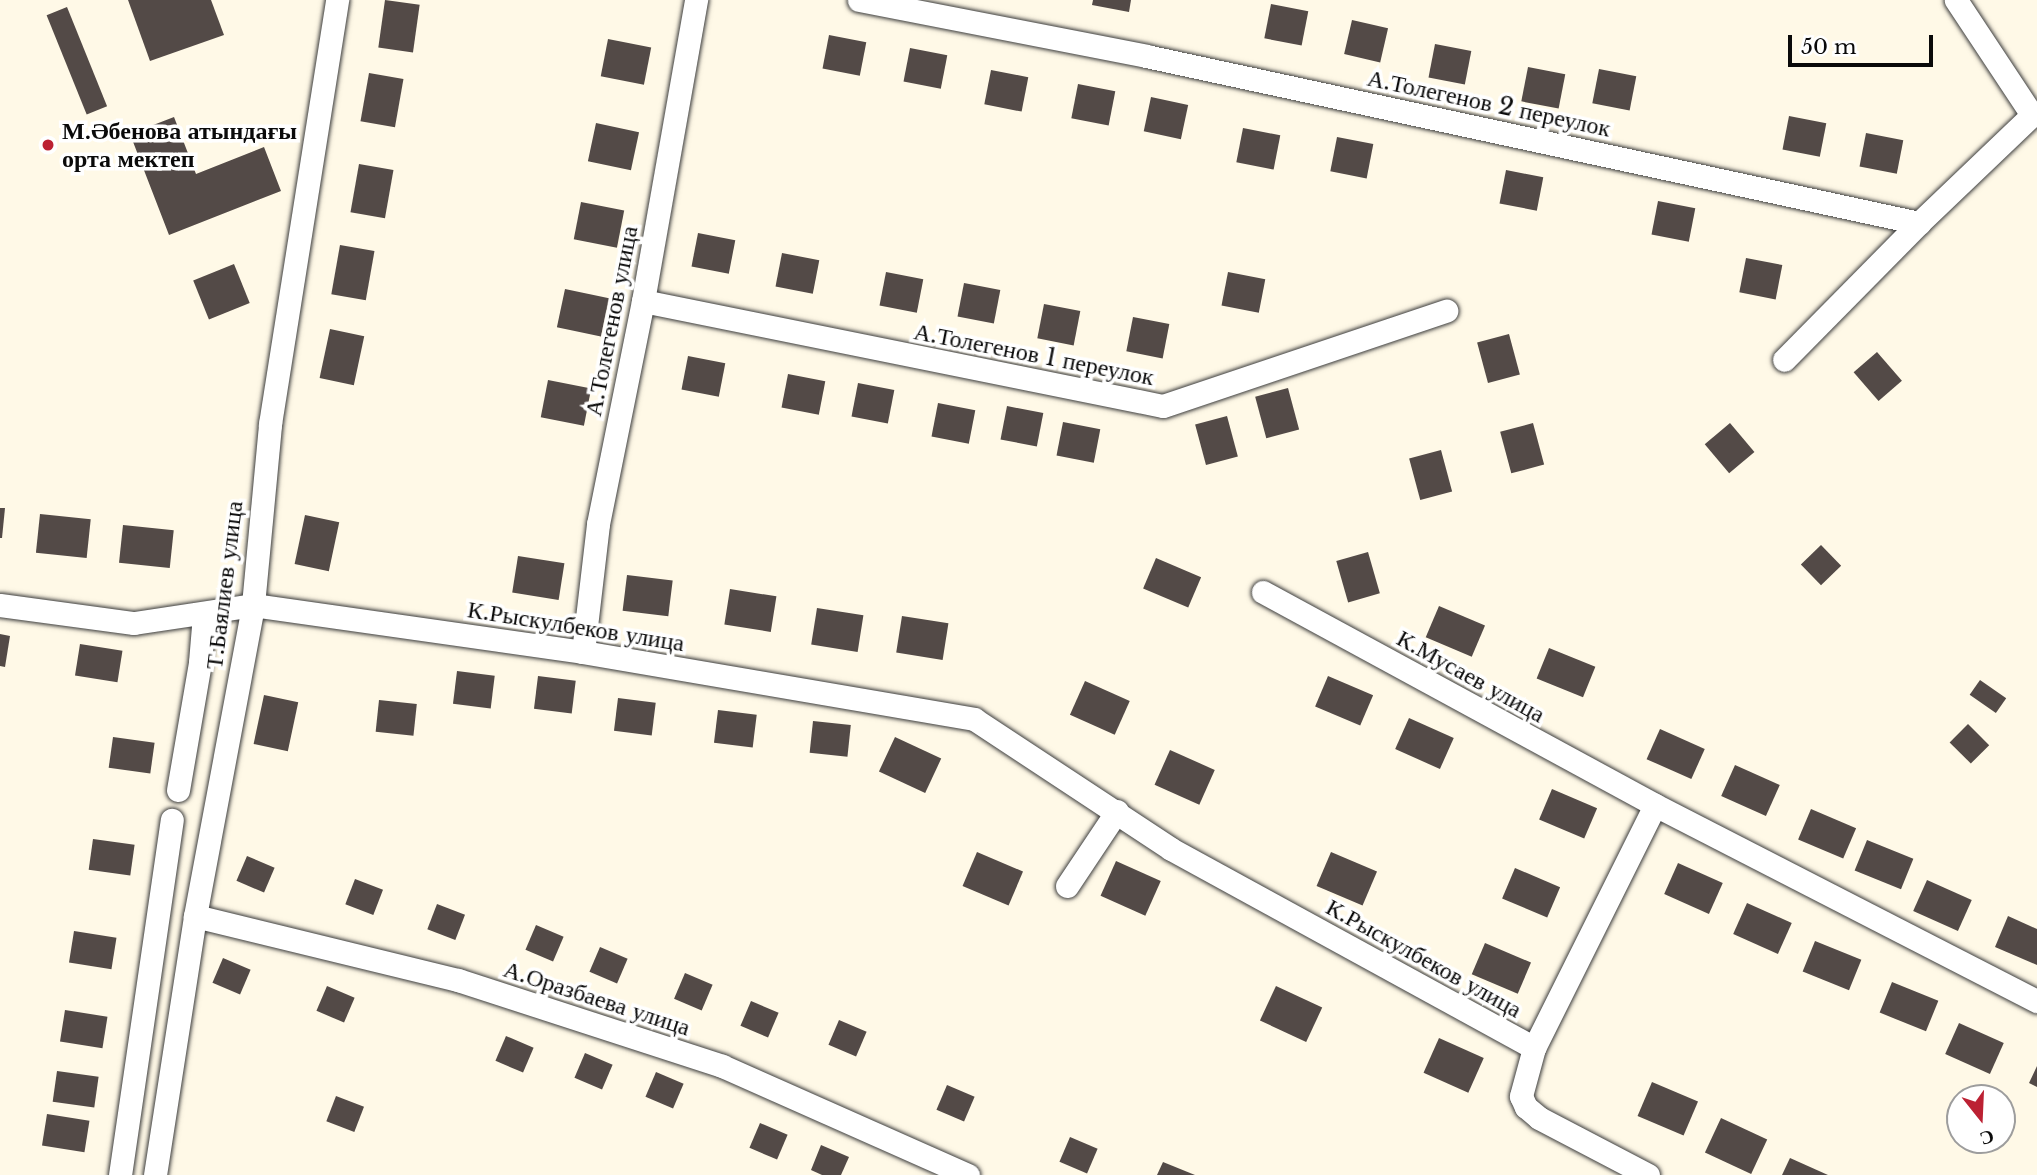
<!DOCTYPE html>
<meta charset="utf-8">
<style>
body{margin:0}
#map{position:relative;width:2037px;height:1175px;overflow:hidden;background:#fff9e7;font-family:"Libre Baskerville",serif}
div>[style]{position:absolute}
.building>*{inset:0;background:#534a47;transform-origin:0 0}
.roads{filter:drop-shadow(0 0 2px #3d3d3d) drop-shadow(0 0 2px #3d3d3d)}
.street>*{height:23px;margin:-11.5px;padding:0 11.5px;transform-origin:11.5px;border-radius:11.5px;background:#fff}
.dots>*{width:19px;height:19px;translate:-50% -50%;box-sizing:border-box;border:4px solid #fff;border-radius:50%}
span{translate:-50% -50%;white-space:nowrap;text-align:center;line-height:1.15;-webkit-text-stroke:7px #fff;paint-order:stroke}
.street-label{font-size:24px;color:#0a0a0a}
.poi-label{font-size:24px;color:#0a0a0a;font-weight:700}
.left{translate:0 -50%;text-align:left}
.north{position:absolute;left:1946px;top:1084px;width:70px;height:70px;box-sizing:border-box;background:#fff;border:2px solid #9d9d9d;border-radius:50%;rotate:162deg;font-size:19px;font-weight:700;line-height:28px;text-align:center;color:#0a0a0a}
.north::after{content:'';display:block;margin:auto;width:24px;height:32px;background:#bc2133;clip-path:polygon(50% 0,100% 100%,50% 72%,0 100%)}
.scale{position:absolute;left:1788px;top:35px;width:145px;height:32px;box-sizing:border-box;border:4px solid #0a0a0a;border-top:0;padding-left:9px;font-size:21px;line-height:24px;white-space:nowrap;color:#0a0a0a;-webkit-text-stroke:5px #fff;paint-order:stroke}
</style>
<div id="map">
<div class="building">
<i style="clip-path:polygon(128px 0,211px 0,224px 35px,150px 61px)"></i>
<i style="left:385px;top:0;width:35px;height:48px;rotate:8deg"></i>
<i style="clip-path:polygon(1093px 0,1131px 0,1129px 12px,1092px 5px)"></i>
<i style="left:1271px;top:4px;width:38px;height:35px;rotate:11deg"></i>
<i style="left:67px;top:7px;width:107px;height:22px;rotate:68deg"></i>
<i style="left:1352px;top:20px;width:37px;height:35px;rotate:13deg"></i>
<i style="left:829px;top:35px;width:38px;height:34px;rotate:11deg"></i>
<i style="left:608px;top:39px;width:44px;height:38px;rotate:11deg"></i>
<i style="left:1435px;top:44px;width:37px;height:34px;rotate:11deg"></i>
<i style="left:910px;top:48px;width:38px;height:34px;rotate:11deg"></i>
<i style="left:1528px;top:67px;width:38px;height:35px;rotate:11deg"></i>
<i style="left:1599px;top:69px;width:38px;height:35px;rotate:11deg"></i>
<i style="left:991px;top:70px;width:38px;height:35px;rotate:11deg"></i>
<i style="left:369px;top:73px;width:35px;height:49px;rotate:10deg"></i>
<i style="left:1078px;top:84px;width:38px;height:35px;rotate:11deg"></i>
<i style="left:1151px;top:97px;width:38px;height:35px;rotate:12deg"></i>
<i style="left:1789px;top:116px;width:38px;height:34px;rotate:11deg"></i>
<i style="clip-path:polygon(174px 117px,196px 174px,264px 147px,281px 191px,169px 235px,130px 134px)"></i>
<i style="left:596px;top:123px;width:44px;height:39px;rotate:12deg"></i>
<i style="left:1243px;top:128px;width:38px;height:35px;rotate:11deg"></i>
<i style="left:1866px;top:133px;width:38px;height:34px;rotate:11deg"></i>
<i style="left:1337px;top:137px;width:37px;height:35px;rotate:11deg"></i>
<i style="left:359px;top:164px;width:35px;height:49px;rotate:10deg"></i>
<i style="left:1506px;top:170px;width:38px;height:34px;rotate:11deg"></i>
<i style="left:1658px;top:201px;width:38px;height:34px;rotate:11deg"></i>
<i style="left:581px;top:202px;width:44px;height:38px;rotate:11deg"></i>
<i style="left:698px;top:233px;width:38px;height:34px;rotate:11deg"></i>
<i style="left:340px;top:245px;width:35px;height:50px;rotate:10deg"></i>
<i style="left:782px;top:253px;width:38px;height:34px;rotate:11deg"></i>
<i style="left:1746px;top:258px;width:37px;height:35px;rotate:11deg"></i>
<i style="left:234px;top:264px;width:42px;height:44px;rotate:68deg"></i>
<i style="left:886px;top:272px;width:38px;height:34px;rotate:11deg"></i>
<i style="left:1228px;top:272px;width:38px;height:34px;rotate:11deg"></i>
<i style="left:964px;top:283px;width:37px;height:34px;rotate:11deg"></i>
<i style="left:565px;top:289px;width:45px;height:39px;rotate:12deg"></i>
<i style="left:1044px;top:304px;width:37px;height:35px;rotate:11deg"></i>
<i style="left:1133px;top:317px;width:37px;height:35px;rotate:11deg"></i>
<i style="left:330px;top:329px;width:35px;height:50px;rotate:12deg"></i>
<i style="left:1509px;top:334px;width:42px;height:33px;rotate:75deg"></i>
<i style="left:1877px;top:352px;width:38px;height:31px;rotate:49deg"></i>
<i style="left:688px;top:356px;width:38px;height:34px;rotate:11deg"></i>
<i style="left:788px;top:374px;width:38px;height:34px;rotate:11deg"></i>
<i style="left:548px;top:380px;width:44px;height:38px;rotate:11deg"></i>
<i style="left:858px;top:383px;width:37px;height:34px;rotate:11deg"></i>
<i style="left:1288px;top:388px;width:43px;height:34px;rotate:75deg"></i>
<i style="left:938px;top:403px;width:38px;height:34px;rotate:11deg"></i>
<i style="left:1007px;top:406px;width:37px;height:34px;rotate:11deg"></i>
<i style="left:1227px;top:416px;width:42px;height:33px;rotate:75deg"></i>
<i style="left:1063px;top:422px;width:38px;height:34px;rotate:11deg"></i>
<i style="left:1533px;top:423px;width:43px;height:34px;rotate:75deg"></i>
<i style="left:1730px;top:423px;width:38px;height:33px;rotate:50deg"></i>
<i style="left:1441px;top:450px;width:43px;height:33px;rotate:75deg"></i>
<i style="clip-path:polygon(0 508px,5px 508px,2px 538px,0 538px)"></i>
<i style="left:40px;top:514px;width:51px;height:39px;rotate:6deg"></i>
<i style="left:305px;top:515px;width:35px;height:50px;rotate:12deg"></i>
<i style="left:123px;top:525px;width:51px;height:38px;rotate:6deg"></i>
<i style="left:1821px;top:545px;width:29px;height:28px;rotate:46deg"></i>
<i style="left:1368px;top:552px;width:43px;height:33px;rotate:74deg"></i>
<i style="left:518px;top:556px;width:47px;height:37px;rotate:9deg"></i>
<i style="left:1156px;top:558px;width:49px;height:33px;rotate:23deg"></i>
<i style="left:627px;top:575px;width:46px;height:36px;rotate:7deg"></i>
<i style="left:730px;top:589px;width:47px;height:36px;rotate:9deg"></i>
<i style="left:1439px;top:606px;width:50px;height:34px;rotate:23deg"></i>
<i style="left:817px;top:608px;width:47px;height:37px;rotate:9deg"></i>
<i style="left:902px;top:616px;width:47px;height:37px;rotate:9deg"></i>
<i style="clip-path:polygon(0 634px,10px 636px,5px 667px,0 666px)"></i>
<i style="left:80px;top:644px;width:43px;height:32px;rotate:9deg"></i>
<i style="left:1549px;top:648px;width:50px;height:33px;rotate:22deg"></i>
<i style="left:457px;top:671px;width:38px;height:33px;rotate:7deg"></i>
<i style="left:538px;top:676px;width:38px;height:33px;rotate:7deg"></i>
<i style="left:1328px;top:676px;width:49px;height:33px;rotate:23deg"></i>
<i style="left:1980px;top:680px;width:32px;height:18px;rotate:35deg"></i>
<i style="left:1085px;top:681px;width:49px;height:37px;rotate:24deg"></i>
<i style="left:264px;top:695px;width:35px;height:50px;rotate:12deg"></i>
<i style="left:618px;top:698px;width:38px;height:33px;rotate:7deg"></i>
<i style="left:379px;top:700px;width:38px;height:32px;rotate:6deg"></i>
<i style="left:718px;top:710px;width:39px;height:33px;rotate:7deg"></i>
<i style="left:1409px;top:718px;width:49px;height:34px;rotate:24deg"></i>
<i style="left:813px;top:721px;width:38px;height:32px;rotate:6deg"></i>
<i style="left:1968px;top:724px;width:30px;height:26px;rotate:45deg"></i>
<i style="left:1660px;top:729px;width:49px;height:33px;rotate:24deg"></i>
<i style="left:113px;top:737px;width:42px;height:31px;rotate:8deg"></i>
<i style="left:895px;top:737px;width:51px;height:38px;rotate:25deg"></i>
<i style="left:1170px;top:750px;width:49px;height:38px;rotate:24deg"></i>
<i style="left:1735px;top:765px;width:49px;height:34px;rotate:24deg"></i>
<i style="left:1552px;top:789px;width:49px;height:33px;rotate:23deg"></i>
<i style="left:1811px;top:809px;width:49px;height:33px;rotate:23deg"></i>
<i style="left:93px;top:839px;width:42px;height:31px;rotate:8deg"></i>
<i style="left:1867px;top:840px;width:50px;height:33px;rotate:22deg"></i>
<i style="left:977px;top:852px;width:50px;height:37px;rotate:23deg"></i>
<i style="left:1331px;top:852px;width:50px;height:37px;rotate:23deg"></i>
<i style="left:247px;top:856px;width:30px;height:27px;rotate:23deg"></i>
<i style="left:1116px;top:861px;width:49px;height:38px;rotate:24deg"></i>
<i style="left:1678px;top:863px;width:49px;height:34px;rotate:24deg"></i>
<i style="left:1515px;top:868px;width:49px;height:33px;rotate:23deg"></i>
<i style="left:355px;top:879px;width:30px;height:27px;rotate:21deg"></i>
<i style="left:1927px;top:880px;width:49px;height:34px;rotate:24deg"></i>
<i style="left:1747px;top:903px;width:49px;height:34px;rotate:24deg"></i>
<i style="left:437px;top:904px;width:30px;height:27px;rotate:21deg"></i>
<i style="clip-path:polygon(2008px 916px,2037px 929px,2037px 965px,1995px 947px)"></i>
<i style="left:536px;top:925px;width:30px;height:27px;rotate:23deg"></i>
<i style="left:74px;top:931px;width:43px;height:32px;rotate:9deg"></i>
<i style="left:1815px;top:941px;width:50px;height:33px;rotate:22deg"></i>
<i style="left:1485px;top:943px;width:50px;height:34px;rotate:23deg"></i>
<i style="left:600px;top:947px;width:30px;height:27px;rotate:23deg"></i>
<i style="left:223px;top:958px;width:30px;height:27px;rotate:23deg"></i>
<i style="left:685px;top:973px;width:30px;height:28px;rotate:23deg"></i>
<i style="left:1892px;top:982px;width:50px;height:33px;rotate:22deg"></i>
<i style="left:327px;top:986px;width:30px;height:27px;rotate:23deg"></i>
<i style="left:1276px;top:986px;width:51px;height:38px;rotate:25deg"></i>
<i style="left:751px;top:1001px;width:30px;height:27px;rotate:23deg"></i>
<i style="left:65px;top:1010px;width:43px;height:32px;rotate:9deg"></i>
<i style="left:839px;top:1020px;width:30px;height:27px;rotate:23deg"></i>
<i style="left:1959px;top:1023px;width:49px;height:34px;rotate:24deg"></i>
<i style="left:506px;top:1036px;width:30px;height:27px;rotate:23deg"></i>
<i style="left:1439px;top:1038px;width:49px;height:38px;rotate:24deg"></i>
<i style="left:585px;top:1053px;width:30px;height:27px;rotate:23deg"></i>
<i style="clip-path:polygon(2037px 1066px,2037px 1087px,2029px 1083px)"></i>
<i style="left:57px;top:1071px;width:42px;height:31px;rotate:8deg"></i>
<i style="left:656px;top:1072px;width:30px;height:27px;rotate:23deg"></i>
<i style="left:1652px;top:1082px;width:50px;height:37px;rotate:23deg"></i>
<i style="left:947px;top:1085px;width:30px;height:27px;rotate:23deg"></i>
<i style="left:336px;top:1096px;width:30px;height:27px;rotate:21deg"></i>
<i style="left:47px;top:1114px;width:43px;height:32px;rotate:9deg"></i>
<i style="left:1721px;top:1118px;width:51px;height:38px;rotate:25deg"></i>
<i style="left:760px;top:1123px;width:30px;height:27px;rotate:23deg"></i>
<i style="left:1070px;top:1137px;width:30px;height:27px;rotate:23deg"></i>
<i style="clip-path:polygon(821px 1145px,849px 1157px,841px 1175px,822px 1175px,811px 1170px)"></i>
<i style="clip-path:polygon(1790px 1158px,1828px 1175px,1782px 1175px)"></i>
<i style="clip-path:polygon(1163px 1162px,1195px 1175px,1157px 1175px)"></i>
</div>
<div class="roads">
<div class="street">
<i style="left:859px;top:0;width:292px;rotate:11deg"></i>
<i style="left:1146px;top:56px;width:791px;rotate:12.19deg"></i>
<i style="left:1919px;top:223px;width:192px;rotate:134.6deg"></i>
<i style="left:1919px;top:223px;width:156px;rotate:-43.7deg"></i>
<i style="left:2032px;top:115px;width:138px;rotate:-123.5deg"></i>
<i style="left:643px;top:301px;width:530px;rotate:11.42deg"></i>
<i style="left:1163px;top:406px;width:299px;rotate:-18.6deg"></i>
<i style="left:1263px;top:592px;width:446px;rotate:28.5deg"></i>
<i style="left:1655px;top:805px;width:429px;rotate:27.2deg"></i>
<i style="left:0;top:605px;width:135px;rotate:7.7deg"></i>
<i style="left:134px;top:623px;width:120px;rotate:-8.6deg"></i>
<i style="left:253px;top:605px;width:333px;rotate:8.1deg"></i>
<i style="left:583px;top:652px;width:397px;rotate:9.7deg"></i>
<i style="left:974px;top:719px;width:236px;rotate:33.4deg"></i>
<i style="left:1171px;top:849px;width:414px;rotate:28.7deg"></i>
<i style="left:1534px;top:1048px;width:50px;rotate:105.2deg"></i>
<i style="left:1521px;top:1096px;width:12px;rotate:66deg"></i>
<i style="left:1526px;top:1107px;width:17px;rotate:40deg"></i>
<i style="left:1539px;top:1118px;width:123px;rotate:27.6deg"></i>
<i style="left:583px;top:652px;width:129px;rotate:-83.3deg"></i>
<i style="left:598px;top:524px;width:227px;rotate:-78.6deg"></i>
<i style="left:643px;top:301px;width:306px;rotate:-80deg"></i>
<i style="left:178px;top:790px;width:130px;rotate:-80.2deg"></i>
<i style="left:200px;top:662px;width:48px;rotate:-85.2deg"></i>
<i style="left:1067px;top:886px;width:90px;rotate:-56.3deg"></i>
<i style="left:195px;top:916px;width:271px;rotate:13.7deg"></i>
<i style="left:458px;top:980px;width:278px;rotate:18deg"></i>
<i style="left:722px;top:1066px;width:269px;rotate:23.9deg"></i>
<i style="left:1534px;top:1048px;width:271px;rotate:-63.5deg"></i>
<i style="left:120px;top:1175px;width:359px;rotate:-81.7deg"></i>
<i style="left:155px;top:1175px;width:262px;rotate:-81.2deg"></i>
<i style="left:195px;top:916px;width:316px;rotate:-79.4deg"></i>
<i style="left:253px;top:605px;width:182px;rotate:-84.6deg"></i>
<i style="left:270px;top:424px;width:429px;rotate:-81deg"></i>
</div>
</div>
<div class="dots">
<i style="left:48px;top:145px;background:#bc2133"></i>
</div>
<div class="street-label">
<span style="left:1489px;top:103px;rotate:12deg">А.Толегенов 2 переулок</span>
<span style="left:611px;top:321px;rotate:-79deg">А.Толегенов улица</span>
<span style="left:1034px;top:354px;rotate:11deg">А.Толегенов 1 переулок</span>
<span style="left:224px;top:585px;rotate:-83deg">Т.Баялиев улица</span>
<span style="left:576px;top:626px;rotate:9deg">К.Рыскулбеков улица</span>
<span style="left:1471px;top:676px;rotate:29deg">К.Мусаев улица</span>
<span style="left:1424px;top:958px;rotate:29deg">К.Рыскулбеков улица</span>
<span style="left:597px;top:998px;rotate:18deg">А.Оразбаева улица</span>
</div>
<div class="poi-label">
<span class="left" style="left:62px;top:145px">М.Әбенова атындағы<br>орта мектеп</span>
</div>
<div class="north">С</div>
<div class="scale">50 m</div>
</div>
